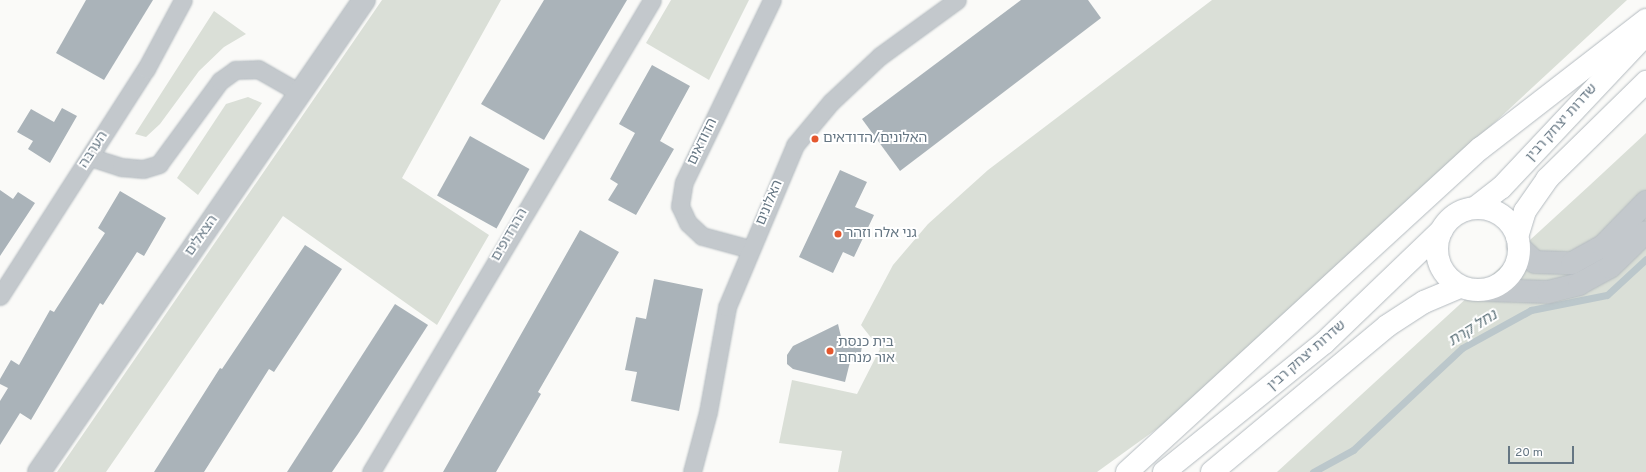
<!DOCTYPE html>
<meta charset="utf-8">
<style>
body{margin:0}
#map{position:relative;width:1646px;height:472px;overflow:hidden;background:#fafaf8;font-family:Overpass,"Noto Sans Hebrew",sans-serif}
div>[style]{position:absolute}
.green>*{inset:0;background:#dadfd7}
.stream>*{height:7px;margin:-3.5px;padding:0 3.5px;transform-origin:3.5px;border-radius:3.5px;background:#bbc7cb}
.building>*{inset:0;background:#aab3b9;transform-origin:0 0}
.roads{filter:drop-shadow(0 0 1px #b3babf) drop-shadow(0 0 1px #b3babf)}
.minor>*{height:17px;margin:-8.5px;padding:0 8.5px;transform-origin:8.5px;border-radius:8.5px;background:#c3c8cc}
.tertiary>*{height:22px;margin:-11px;padding:0 11px;transform-origin:11px;border-radius:11px;background:#c3c8cc}
.secondary>*{height:22px;margin:-11px;padding:0 11px;transform-origin:11px;border-radius:11px;background:#fff}
.secondary>.ring{margin:-11px;padding:0;box-sizing:content-box;background:none;border:22px solid #fff;border-radius:50%}
.dots>*{width:11px;height:11px;translate:-50% -50%;box-sizing:border-box;border:2px solid #fff;border-radius:50%}
span{translate:-50% -50%;white-space:nowrap;text-align:center;line-height:1.15;-webkit-text-stroke:4px #fff;paint-order:stroke}
.street-label{font-size:14px;color:#657683}
.poi-label{font-size:14px;color:#657683}
.left{translate:0 -50%;text-align:left}
.water-label{font-size:15px;color:#60757c;font-style:italic}
.scale{position:absolute;left:1508px;top:446px;width:66px;height:18px;box-sizing:border-box;border:2px solid #657683;border-top:0;padding-left:5px;font-size:12px;line-height:14px;white-space:nowrap;color:#657683;-webkit-text-stroke:3px #fff;paint-order:stroke}
</style>
<div id="map">
<div class="green">
<i style="clip-path:polygon(382px 0,501px 0,402px 178px,489px 235px,437px 325px,283px 216px,106px 472px,57px 472px)"></i>
<i style="clip-path:polygon(671px 0,749px 0,709px 80px,646px 43px)"></i>
<i style="clip-path:polygon(1212px 0,1627px 0,1266px 334px,1165px 423px,1097px 472px,838px 472px,842px 451px,779px 443px,792px 380px,857px 394px,880px 349px,861px 325px,893px 265px,928px 224px,988px 170px)"></i>
<i style="clip-path:polygon(214px 11px,246px 34px,224px 47px,199px 71px,160px 124px,146px 137px,135px 134px)"></i>
<i style="clip-path:polygon(248px 97px,262px 103px,198px 195px,177px 178px,226px 104px)"></i>
<i style="clip-path:polygon(1646px 133px,1646px 472px,1277px 472px,1590px 185px)"></i>
</div>
<div class="stream">
<i style="left:1313px;top:472px;width:46px;rotate:-28.8deg"></i>
<i style="left:1353px;top:450px;width:149px;rotate:-43.1deg"></i>
<i style="left:1462px;top:348px;width:79px;rotate:-28.8deg"></i>
<i style="left:1531px;top:310px;width:77px;rotate:-11.2deg"></i>
<i style="left:1607px;top:295px;width:53px;rotate:-42.7deg"></i>
</div>
<div class="building">
<i style="clip-path:polygon(86px 0,153px 0,104px 80px,56px 53px)"></i>
<i style="clip-path:polygon(544px 0,627px 0,544px 140px,481px 104px)"></i>
<i style="clip-path:polygon(1021px 0,1088px 0,1101px 18px,900px 171px,862px 119px)"></i>
<i style="clip-path:polygon(652px 65px,690px 86px,660px 141px,674px 149px,636px 215px,608px 200px,618px 184px,610px 179px,635px 133px,619px 124px)"></i>
<i style="clip-path:polygon(62px 108px,77px 116px,50px 163px,28px 149px,33px 141px,17px 132px,31px 109px,54px 122px)"></i>
<i style="left:470px;top:136px;width:68px;height:68px;rotate:29deg"></i>
<i style="clip-path:polygon(840px 170px,867px 182px,855px 207px,874px 215px,854px 257px,843px 252px,833px 273px,799px 257px)"></i>
<i style="clip-path:polygon(0 190px,13px 199px,18px 192px,35px 203px,0 256px)"></i>
<i style="clip-path:polygon(120px 191px,166px 218px,144px 256px,137px 252px,103px 305px,100px 303px,31px 420px,20px 413px,0 445px,0 401px,8px 388px,0 384px,0 379px,11px 360px,19px 365px,50px 310px,54px 312px,105px 233px,98px 228px)"></i>
<i style="clip-path:polygon(580px 230px,619px 252px,538px 392px,541px 394px,496px 472px,443px 472px)"></i>
<i style="clip-path:polygon(305px 245px,342px 269px,274px 372px,269px 369px,204px 472px,154px 472px,220px 368px,222px 369px)"></i>
<i style="clip-path:polygon(654px 279px,703px 289px,679px 411px,631px 401px,637px 372px,625px 370px,636px 317px,646px 319px)"></i>
<i style="clip-path:polygon(395px 304px,428px 325px,358px 434px,332px 472px,287px 472px)"></i>
<i style="clip-path:polygon(838px 324px,842px 341px,852px 337px,862px 346px,860px 358px,850px 362px,845px 382px,793px 369px,787px 364px,787px 355px,793px 346px)"></i>
</div>
<div class="roads">
<div class="minor">
<i style="left:90px;top:157px;width:33px;rotate:18deg"></i>
<i style="left:121px;top:167px;width:22px;rotate:5deg"></i>
<i style="left:143px;top:169px;width:17px;rotate:-17deg"></i>
<i style="left:159px;top:164px;width:103px;rotate:-53.7deg"></i>
<i style="left:220px;top:81px;width:19px;rotate:-36deg"></i>
<i style="left:235px;top:70px;width:23px;rotate:-2deg"></i>
<i style="left:258px;top:69px;width:48px;rotate:29.7deg"></i>
<i style="left:750px;top:249px;width:50px;rotate:-164.8deg"></i>
<i style="left:702px;top:236px;width:19px;rotate:-137deg"></i>
<i style="left:688px;top:223px;width:19px;rotate:-115deg"></i>
<i style="left:680px;top:206px;width:24px;rotate:-81deg"></i>
<i style="left:684px;top:182px;width:202px;rotate:-64.2deg"></i>
<i style="left:0;top:296px;width:270px;rotate:-57.3deg"></i>
<i style="left:146px;top:69px;width:78px;rotate:-61.8deg"></i>
<i style="left:371px;top:472px;width:549px;rotate:-59.23deg"></i>
<i style="left:692px;top:472px;width:62px;rotate:-75.1deg"></i>
<i style="left:708px;top:412px;width:107px;rotate:-79.7deg"></i>
<i style="left:727px;top:307px;width:176px;rotate:-67.2deg"></i>
<i style="left:795px;top:145px;width:56px;rotate:-50.1deg"></i>
<i style="left:831px;top:102px;width:67px;rotate:-43.2deg"></i>
<i style="left:880px;top:56px;width:95px;rotate:-36deg"></i>
</div>
<div class="tertiary">
<i style="left:1518px;top:246px;width:23px;rotate:43deg"></i>
<i style="left:1535px;top:262px;width:37px;rotate:2deg"></i>
<i style="left:1572px;top:263px;width:35px;rotate:-29deg"></i>
<i style="left:1603px;top:246px;width:62px;rotate:-45.7deg"></i>
<i style="left:1487px;top:290px;width:61px;rotate:1.9deg"></i>
<i style="left:1548px;top:292px;width:32px;rotate:-14deg"></i>
<i style="left:1579px;top:284px;width:35px;rotate:-29deg"></i>
<i style="left:1610px;top:267px;width:50px;rotate:-44.2deg"></i>
<i style="left:39px;top:472px;width:573px;rotate:-55.45deg"></i>
</div>
<div class="secondary">
<i style="left:1475px;top:208px;width:33px;rotate:-38deg"></i>
<i style="left:1501px;top:188px;width:210px;rotate:-46.7deg"></i>
<i class="ring" style="left:1437px;top:208px;width:60px;height:60px"></i>
<i style="left:1517px;top:237px;width:27px;rotate:-73deg"></i>
<i style="left:1525px;top:211px;width:39px;rotate:-55deg"></i>
<i style="left:1547px;top:179px;width:139px;rotate:-44.4deg"></i>
<i style="left:1127px;top:472px;width:480px;rotate:-42.5deg"></i>
<i style="left:1481px;top:148px;width:209px;rotate:-37.8deg"></i>
<i style="left:1164px;top:472px;width:206px;rotate:-38.9deg"></i>
<i style="left:1324px;top:343px;width:163px;rotate:-43.8deg"></i>
<i style="left:1212px;top:472px;width:228px;rotate:-39.8deg"></i>
<i style="left:1387px;top:326px;width:44px;rotate:-33deg"></i>
<i style="left:1424px;top:302px;width:39px;rotate:-23deg"></i>
</div>
</div>
<div class="dots">
<i style="left:815px;top:139px;background:#e4572e"></i>
<i style="left:838px;top:234px;background:#e4572e"></i>
<i style="left:830px;top:351px;background:#e4572e"></i>
</div>
<div class="street-label">
<span style="left:1562px;top:123px;rotate:-48deg">שדרות יצחק רבין</span>
<span style="left:703px;top:142px;rotate:-64deg">הדודאים</span>
<span style="left:94px;top:150px;rotate:-57deg">הערבה</span>
<span style="left:770px;top:203px;rotate:-67deg">האלונים</span>
<span style="left:510px;top:235px;rotate:-60deg">ההרדופים</span>
<span style="left:202px;top:236px;rotate:-55deg">הצאלים</span>
<span style="left:1307px;top:356px;rotate:-41deg">שדרות יצחק רבין</span>
</div>
<div class="poi-label">
<span class="left" style="left:823px;top:139px">האלונים/הדודאים</span>
<span class="left" style="left:846px;top:234px">גני אלה וזהר</span>
<span class="left" style="left:838px;top:351px">בית כנסת<br>אור מנחם</span>
</div>
<div class="water-label">
<span style="left:1473px;top:329px;rotate:-32deg">נחל קרת</span>
</div>
<div class="scale">20 m</div>
</div>
